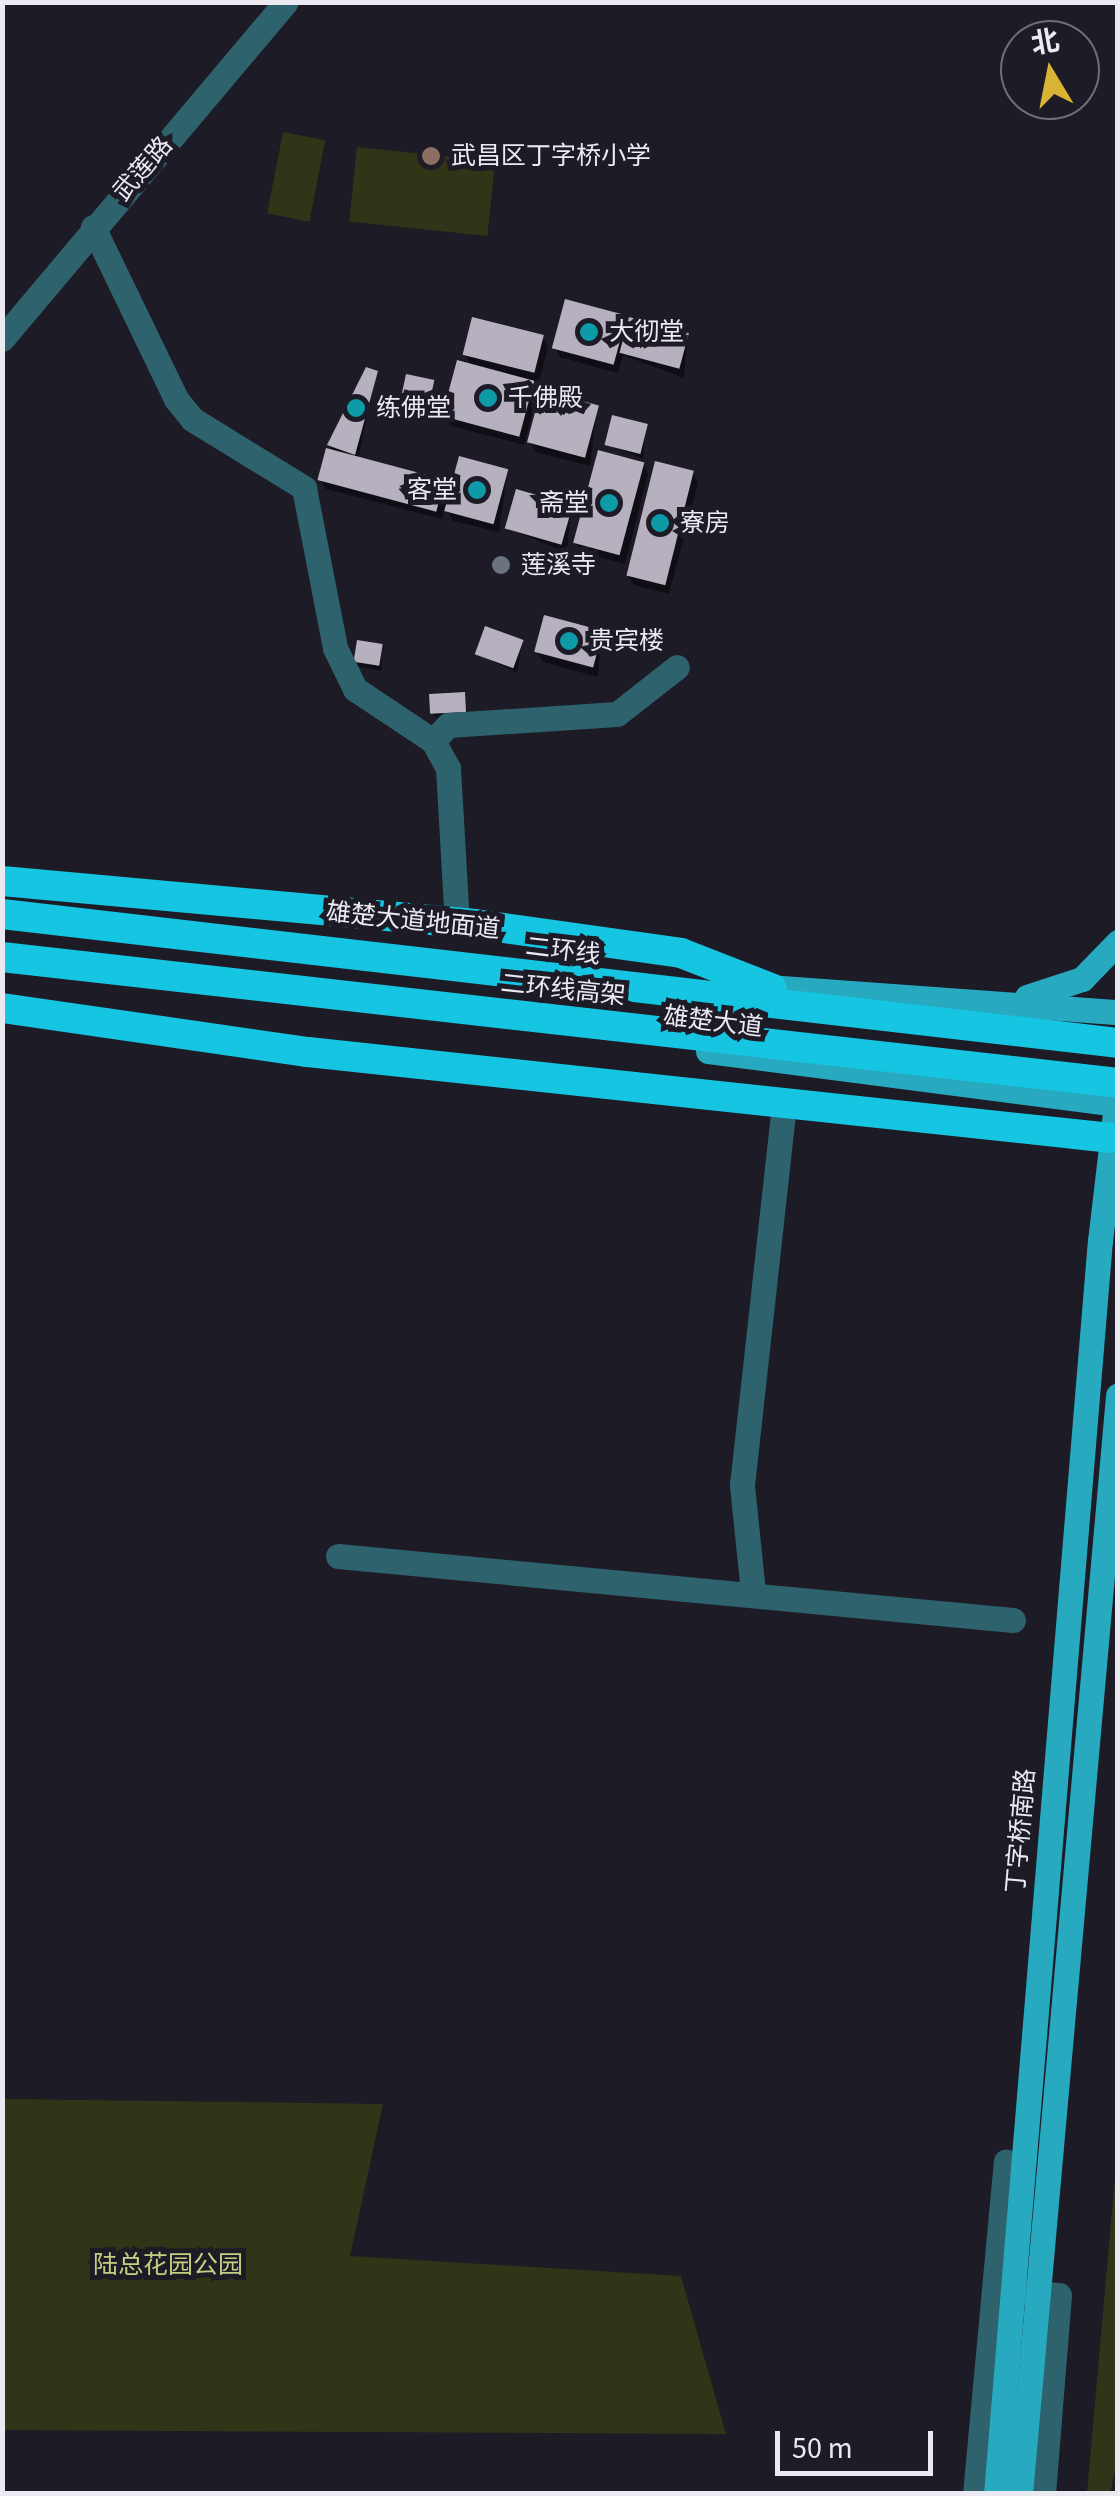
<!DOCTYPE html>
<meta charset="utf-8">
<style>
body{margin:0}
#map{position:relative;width:1120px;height:2496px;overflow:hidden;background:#1c1b26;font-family:"Source Sans 3","Noto Sans SC",sans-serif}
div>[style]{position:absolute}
.green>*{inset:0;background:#323417;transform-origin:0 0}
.shadow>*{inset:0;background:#0007}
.building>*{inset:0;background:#b7b0bf;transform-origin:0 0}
.minor>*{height:25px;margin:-12.5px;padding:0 12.5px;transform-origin:12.5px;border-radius:12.5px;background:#2e626d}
.major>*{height:25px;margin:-12.5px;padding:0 12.5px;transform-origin:12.5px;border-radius:12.5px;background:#27a9c0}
.highway>*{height:30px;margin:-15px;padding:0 15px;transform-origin:15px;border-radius:15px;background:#16c5e1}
.major-bridge>*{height:25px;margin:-12.5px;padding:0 12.5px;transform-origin:12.5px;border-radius:12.5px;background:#27a9c0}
.dots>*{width:28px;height:28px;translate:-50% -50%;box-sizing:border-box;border:5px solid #1c1b26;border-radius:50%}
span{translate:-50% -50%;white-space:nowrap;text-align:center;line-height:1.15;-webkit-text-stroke:10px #1c1b26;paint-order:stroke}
.poi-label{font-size:25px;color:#ebeaf3}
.left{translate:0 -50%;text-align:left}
.right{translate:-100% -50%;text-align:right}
.street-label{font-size:25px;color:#ebeaf3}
.park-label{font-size:25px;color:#c7ce81}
.frame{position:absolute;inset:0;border:5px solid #ebeaf3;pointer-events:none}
.north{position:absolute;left:1000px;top:20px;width:100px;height:100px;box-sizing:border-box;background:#1c1b26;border:2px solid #6f6e78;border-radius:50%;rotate:350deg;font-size:28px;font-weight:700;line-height:40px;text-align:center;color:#ebeaf3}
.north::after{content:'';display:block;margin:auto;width:35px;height:45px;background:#d8b434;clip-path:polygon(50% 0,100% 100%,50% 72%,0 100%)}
.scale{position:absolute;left:775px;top:2431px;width:158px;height:45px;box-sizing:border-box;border:5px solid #ebeaf3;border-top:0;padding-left:12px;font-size:30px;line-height:35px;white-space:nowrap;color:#ebeaf3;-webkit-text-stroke:8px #1c1b26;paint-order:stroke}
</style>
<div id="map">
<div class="green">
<i style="left:283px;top:132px;width:43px;height:83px;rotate:11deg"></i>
<i style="left:357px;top:147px;width:139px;height:75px;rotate:6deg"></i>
<i style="clip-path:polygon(3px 2099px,383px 2104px,350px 2256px,681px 2276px,726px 2434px,3px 2430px)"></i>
<i style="clip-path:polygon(1117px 2155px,1117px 2463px,1110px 2493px,1087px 2493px)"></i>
</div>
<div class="shadow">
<i style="clip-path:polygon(625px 318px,688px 335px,684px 378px,623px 355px,618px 373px,560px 357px,555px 347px)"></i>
<i style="clip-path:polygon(542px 337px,548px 347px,539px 382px,531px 380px,538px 392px,524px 445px,451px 426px,445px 416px,472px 367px,465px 355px)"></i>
<i style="clip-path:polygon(376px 373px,358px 459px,443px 481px,452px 496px,507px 471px,499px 532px,453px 521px,445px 506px,442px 519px,326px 489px,320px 479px,350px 398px)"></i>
<i style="clip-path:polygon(432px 382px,432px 406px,404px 394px)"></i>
<i style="clip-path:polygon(597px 407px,590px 466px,536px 452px,530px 442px)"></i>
<i style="clip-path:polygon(646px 426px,643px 459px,607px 444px)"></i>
<i style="clip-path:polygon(643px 464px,648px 474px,625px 564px,582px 553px,576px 543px)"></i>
<i style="clip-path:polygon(693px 473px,698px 483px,669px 594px,634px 585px,628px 575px)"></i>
<i style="clip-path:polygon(571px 507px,567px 553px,508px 528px)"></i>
<i style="clip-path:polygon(601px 633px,598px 677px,543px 662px,537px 652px)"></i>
<i style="clip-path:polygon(522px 642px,517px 673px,478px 654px)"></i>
<i style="clip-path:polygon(381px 647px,382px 671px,360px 667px,356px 661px)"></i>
<i style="clip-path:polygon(464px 694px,468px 717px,436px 718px,432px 712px)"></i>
</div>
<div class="building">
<i style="left:565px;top:299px;width:64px;height:51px;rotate:15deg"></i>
<i style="left:472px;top:317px;width:74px;height:39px;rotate:14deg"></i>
<i style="left:629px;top:317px;width:62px;height:37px;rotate:15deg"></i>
<i style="left:457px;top:360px;width:80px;height:58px;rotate:15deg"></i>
<i style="clip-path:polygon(366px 367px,378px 371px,355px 455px,327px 445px)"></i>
<i style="left:406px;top:374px;width:29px;height:21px;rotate:12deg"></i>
<i style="left:541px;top:390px;width:60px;height:54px;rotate:15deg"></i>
<i style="left:612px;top:415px;width:37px;height:31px;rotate:14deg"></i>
<i style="left:326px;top:448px;width:123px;height:33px;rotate:15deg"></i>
<i style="left:598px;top:450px;width:48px;height:96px;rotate:15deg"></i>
<i style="left:459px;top:456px;width:51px;height:57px;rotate:15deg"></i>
<i style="left:655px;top:461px;width:40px;height:118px;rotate:14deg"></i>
<i style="left:516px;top:489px;width:59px;height:41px;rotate:16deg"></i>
<i style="left:544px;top:615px;width:61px;height:38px;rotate:15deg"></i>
<i style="left:485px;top:626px;width:41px;height:30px;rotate:20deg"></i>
<i style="left:357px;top:640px;width:26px;height:22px;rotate:9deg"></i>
<i style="left:465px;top:692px;width:20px;height:36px;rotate:87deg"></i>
</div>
<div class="minor">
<i style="left:93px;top:227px;width:191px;rotate:64.2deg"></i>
<i style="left:176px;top:399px;width:26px;rotate:51deg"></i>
<i style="left:192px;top:419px;width:132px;rotate:31.6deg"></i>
<i style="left:304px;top:488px;width:163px;rotate:79deg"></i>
<i style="left:335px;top:648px;width:46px;rotate:64deg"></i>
<i style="left:355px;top:689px;width:94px;rotate:33.7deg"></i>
<i style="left:433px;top:741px;width:31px;rotate:61deg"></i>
<i style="left:448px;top:768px;width:154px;rotate:86.7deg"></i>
<i style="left:2px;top:339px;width:441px;rotate:-49.9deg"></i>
<i style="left:433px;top:741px;width:22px;rotate:-47deg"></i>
<i style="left:448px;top:725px;width:169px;rotate:-3.7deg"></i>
<i style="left:617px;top:714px;width:76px;rotate:-38.1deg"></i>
<i style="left:338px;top:1556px;width:678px;rotate:5.42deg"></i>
<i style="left:753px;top:1592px;width:108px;rotate:-95.9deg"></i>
<i style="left:742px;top:1485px;width:385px;rotate:-83.7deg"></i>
<i style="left:1018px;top:2292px;width:41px;rotate:4.2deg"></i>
<i style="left:1059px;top:2295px;width:200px;rotate:94.6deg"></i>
<i style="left:975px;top:2494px;width:334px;rotate:-84.7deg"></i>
</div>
<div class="major">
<i style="left:753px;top:986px;width:366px;rotate:4.1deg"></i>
<i style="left:1027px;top:997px;width:58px;rotate:-18.1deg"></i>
<i style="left:1082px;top:979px;width:52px;rotate:-45.8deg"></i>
<i style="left:708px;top:1051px;width:413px;rotate:7.4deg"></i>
<i style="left:1100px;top:1241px;width:155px;rotate:-83.3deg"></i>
</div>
<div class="highway">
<i style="left:2px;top:881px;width:475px;rotate:5.2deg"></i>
<i style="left:475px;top:924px;width:208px;rotate:8deg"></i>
<i style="left:681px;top:953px;width:97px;rotate:21.3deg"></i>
<i style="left:2px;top:914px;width:1123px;rotate:6.59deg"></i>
<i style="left:2px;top:957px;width:1123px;rotate:6.44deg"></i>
<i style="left:2px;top:1008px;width:309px;rotate:8.2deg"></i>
<i style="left:308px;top:1052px;width:808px;rotate:6.11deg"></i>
</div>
<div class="major-bridge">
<i style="left:996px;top:2494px;width:1257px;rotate:-85.26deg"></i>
<i style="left:1020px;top:2494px;width:1103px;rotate:-84.9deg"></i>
</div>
<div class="dots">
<i style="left:431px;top:156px;background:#8d6e63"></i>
<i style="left:589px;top:332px;background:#0f9aa8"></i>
<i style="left:488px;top:398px;background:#0f9aa8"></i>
<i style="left:356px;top:408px;background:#0f9aa8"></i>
<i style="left:477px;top:490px;background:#0f9aa8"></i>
<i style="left:609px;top:503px;background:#0f9aa8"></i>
<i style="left:660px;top:523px;background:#0f9aa8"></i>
<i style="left:501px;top:565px;background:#6b7280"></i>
<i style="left:569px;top:641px;background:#0f9aa8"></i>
</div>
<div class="poi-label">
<span class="left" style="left:451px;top:156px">武昌区丁字桥小学</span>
<span class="left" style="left:609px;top:332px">大彻堂</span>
<span class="left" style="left:508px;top:398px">千佛殿</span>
<span class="left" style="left:376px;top:408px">练佛堂</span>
<span class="right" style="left:457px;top:490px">客堂</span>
<span class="right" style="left:589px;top:503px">斋堂</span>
<span class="left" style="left:680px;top:523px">寮房</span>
<span class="left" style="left:521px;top:565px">莲溪寺</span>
<span class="left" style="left:589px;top:641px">贵宾楼</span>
</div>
<div class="street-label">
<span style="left:143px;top:169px;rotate:-49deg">武莲路</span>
<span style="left:413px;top:921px;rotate:6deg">雄楚大道地面道</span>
<span style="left:563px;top:951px;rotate:7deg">二环线</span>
<span style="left:563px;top:990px;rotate:6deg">二环线高架</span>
<span style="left:713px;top:1022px;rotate:7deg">雄楚大道</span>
<span style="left:1021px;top:1831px;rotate:-85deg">丁字桥南路</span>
</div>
<div class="park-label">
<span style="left:168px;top:2265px">陆总花园公园</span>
</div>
<div class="frame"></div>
<div class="north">北</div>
<div class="scale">50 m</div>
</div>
